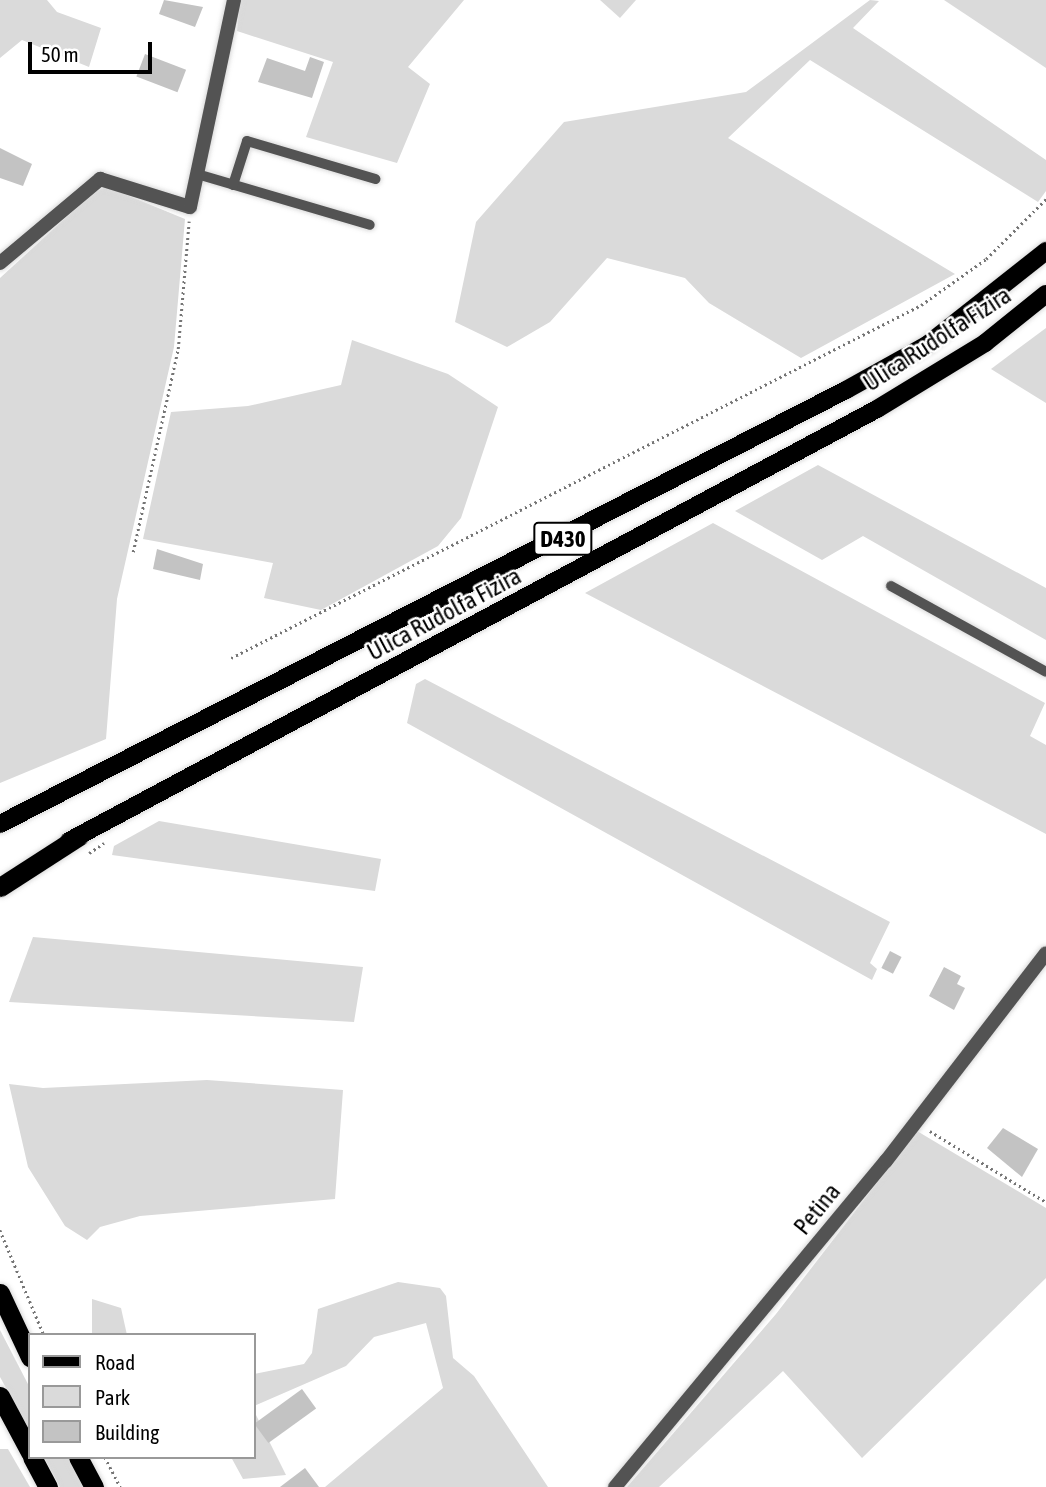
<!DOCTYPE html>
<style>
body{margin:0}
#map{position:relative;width:1046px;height:1487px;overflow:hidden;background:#fff;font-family:"Asap Condensed",sans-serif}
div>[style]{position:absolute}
.green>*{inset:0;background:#dadada}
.building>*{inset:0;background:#c3c3c3;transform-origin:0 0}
.path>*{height:2.5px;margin-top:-1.25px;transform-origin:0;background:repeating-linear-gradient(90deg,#757575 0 2px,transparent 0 5.5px)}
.roads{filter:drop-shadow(0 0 2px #dbdbdb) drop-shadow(0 0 2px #dbdbdb)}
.service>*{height:10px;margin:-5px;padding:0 5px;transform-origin:5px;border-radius:5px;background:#535353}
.minor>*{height:14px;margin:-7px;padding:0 7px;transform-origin:7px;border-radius:7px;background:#535353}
.primary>*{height:18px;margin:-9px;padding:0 9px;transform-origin:9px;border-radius:9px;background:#000}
.trunk>*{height:19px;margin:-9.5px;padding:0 9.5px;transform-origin:9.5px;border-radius:9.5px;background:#000}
span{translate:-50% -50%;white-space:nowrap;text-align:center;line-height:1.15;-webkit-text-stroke:5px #fff;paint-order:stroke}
.shield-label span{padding:2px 5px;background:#fff;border:2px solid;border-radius:5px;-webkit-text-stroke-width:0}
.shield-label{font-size:23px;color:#000;font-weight:700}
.street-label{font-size:24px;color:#000}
.legend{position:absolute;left:28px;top:1333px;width:228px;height:126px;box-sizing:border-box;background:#fff;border:2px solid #999;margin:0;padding:9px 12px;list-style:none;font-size:21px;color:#000}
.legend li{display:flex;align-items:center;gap:14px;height:35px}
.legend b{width:35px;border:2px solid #999}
.scale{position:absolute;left:28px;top:42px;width:124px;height:32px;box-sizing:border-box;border:4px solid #000;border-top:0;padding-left:9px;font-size:21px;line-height:24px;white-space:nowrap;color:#000;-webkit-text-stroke:5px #fff;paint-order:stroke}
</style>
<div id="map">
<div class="green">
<i style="clip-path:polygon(0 0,47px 0,57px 12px,101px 28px,89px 67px,22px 40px,0 58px)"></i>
<i style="clip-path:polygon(240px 0,464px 0,408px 67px,430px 84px,397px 163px,306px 137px,333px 62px,237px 31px)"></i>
<i style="clip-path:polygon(600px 0,636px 0,620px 18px)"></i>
<i style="clip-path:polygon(870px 0,879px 1px,853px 28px,1046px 160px,1046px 191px,1038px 202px,810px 60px,728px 138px,955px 274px,801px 358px,709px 303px,685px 278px,607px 258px,550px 322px,507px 347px,455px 322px,476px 222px,564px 122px,746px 92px)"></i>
<i style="clip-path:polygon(944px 0,1046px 0,1046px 68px)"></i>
<i style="clip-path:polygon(107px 187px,185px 219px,174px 347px,117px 599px,106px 739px,0 783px,0 278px,94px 192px)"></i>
<i style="clip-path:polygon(1046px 328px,1046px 403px,991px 369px)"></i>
<i style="clip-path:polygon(352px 340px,448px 374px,498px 407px,461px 518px,438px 546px,321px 610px,264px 598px,273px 563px,143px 539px,171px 412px,248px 406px,341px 385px)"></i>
<i style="clip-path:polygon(818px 465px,1046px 588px,1046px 640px,863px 536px,822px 560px,735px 511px)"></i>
<i style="clip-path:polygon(713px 523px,1045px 703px,1030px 736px,1046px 745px,1046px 834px,585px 593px)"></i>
<i style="clip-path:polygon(425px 679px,890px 922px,870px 963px,877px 969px,872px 980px,407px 723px,416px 684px)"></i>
<i style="clip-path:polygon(159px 821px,381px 859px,375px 891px,112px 855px,114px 846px)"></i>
<i style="clip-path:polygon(33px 937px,363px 967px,354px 1022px,9px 1002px)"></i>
<i style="clip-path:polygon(207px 1080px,343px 1090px,335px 1199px,140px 1216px,100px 1227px,87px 1240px,65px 1226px,28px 1167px,9px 1084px,43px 1088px)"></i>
<i style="clip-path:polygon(917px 1131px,1046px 1208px,1046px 1278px,862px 1458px,783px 1371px,659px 1487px,627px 1487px,776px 1314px)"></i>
<i style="clip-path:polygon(398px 1282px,440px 1288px,446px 1296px,453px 1358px,474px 1376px,548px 1487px,325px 1487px,443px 1388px,426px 1323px,374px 1337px,346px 1366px,254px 1406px,254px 1374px,304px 1364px,312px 1353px,318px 1309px)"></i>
<i style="clip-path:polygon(92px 1299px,121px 1308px,127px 1335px,92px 1335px)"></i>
<i style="clip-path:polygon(0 1330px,30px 1388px,30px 1431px,0 1377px)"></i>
<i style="clip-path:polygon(254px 1411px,286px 1475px,243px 1479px,231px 1457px,254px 1457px)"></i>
<i style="clip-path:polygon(0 1449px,8px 1449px,30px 1487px,0 1487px)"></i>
<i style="clip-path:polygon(44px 1457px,68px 1457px,84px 1487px,60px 1487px)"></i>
</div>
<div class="building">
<i style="clip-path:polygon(164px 0,203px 7px,195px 27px,159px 14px)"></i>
<i style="left:145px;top:54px;width:44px;height:24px;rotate:21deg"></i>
<i style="clip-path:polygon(310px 57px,324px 62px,312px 98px,258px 82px,267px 58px,305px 71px)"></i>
<i style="clip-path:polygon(0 148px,32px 164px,23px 186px,0 178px)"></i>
<i style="clip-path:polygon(157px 549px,203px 564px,200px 580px,153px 569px)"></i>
<i style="left:890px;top:951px;width:13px;height:19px;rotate:27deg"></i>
<i style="clip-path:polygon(944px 967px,961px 976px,957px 984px,965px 988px,954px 1010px,929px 996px)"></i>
<i style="clip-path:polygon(1003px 1128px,1038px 1149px,1022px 1177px,987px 1148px)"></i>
<i style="left:302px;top:1389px;width:24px;height:59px;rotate:54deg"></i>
<i style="clip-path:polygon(305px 1468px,319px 1487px,280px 1487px)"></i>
</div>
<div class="path">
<i style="left:133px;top:552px;width:208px;rotate:-77.5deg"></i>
<i style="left:178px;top:349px;width:128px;rotate:-85.1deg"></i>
<i style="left:231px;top:658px;width:775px;rotate:-27.09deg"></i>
<i style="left:921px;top:305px;width:80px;rotate:-35.3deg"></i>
<i style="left:986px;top:259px;width:85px;rotate:-45deg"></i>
<i style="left:89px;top:853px;width:18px;rotate:-34deg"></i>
<i style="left:930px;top:1131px;width:136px;rotate:31.5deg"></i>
<i style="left:0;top:1230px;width:114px;rotate:67.3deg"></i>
<i style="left:105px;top:1457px;width:34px;rotate:63deg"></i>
</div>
<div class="roads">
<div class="service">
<i style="left:197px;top:174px;width:180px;rotate:16.4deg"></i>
<i style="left:233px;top:185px;width:46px;rotate:-72.3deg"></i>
<i style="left:247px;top:141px;width:134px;rotate:16.5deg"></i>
<i style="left:891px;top:586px;width:177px;rotate:29deg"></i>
</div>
<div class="minor">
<i style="left:0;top:263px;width:131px;rotate:-40deg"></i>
<i style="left:100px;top:179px;width:94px;rotate:17.3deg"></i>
<i style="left:190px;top:207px;width:212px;rotate:-78deg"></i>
<i style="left:615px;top:1487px;width:424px;rotate:-50.3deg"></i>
<i style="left:886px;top:1161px;width:262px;rotate:-52.4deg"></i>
</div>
<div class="primary">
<i style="left:0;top:824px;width:951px;rotate:-27.16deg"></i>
<i style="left:846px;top:390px;width:93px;rotate:-29.1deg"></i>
<i style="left:927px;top:345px;width:152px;rotate:-38.3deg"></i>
<i style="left:69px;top:841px;width:916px;rotate:-28.13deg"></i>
<i style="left:877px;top:409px;width:127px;rotate:-31.4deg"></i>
<i style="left:985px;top:343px;width:78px;rotate:-38.8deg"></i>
</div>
<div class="trunk">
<i style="left:0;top:887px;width:94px;rotate:-32.8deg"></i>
<i style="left:0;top:1293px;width:71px;rotate:64.9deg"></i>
<i style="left:0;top:1396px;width:64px;rotate:61.8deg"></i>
<i style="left:32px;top:1457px;width:34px;rotate:62deg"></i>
<i style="left:78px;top:1457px;width:34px;rotate:62deg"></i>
</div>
</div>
<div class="shield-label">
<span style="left:563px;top:539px">D430</span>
</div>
<div class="street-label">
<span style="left:937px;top:339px;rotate:-33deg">Ulica Rudolfa Fizira</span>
<span style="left:444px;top:614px;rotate:-28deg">Ulica Rudolfa Fizira</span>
<span style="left:817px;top:1209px;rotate:-51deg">Petina</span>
</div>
<ul class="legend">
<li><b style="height:9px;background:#000"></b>Road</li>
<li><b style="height:19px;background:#dadada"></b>Park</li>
<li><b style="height:19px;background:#c3c3c3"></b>Building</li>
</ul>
<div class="scale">50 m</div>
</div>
